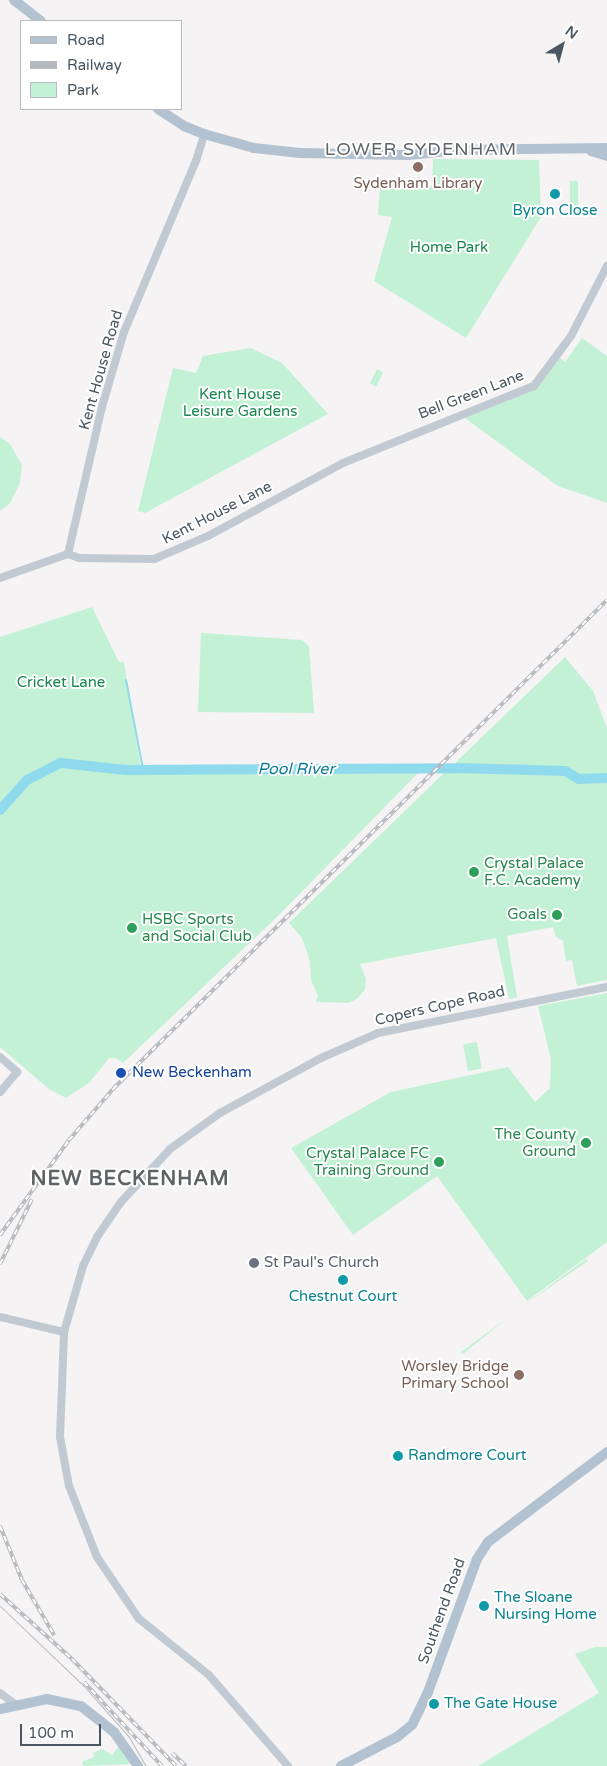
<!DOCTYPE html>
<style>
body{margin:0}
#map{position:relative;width:607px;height:1766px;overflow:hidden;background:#f5f3f3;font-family:"Varela Round",sans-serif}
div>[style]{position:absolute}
.green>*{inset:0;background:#c3f1d5;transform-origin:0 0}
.stream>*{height:2px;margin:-1px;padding:0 1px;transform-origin:1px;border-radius:1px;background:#90daee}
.river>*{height:10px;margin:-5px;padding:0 5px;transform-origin:5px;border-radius:5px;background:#90daee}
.minor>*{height:8px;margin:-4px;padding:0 4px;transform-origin:4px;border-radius:4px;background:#c1cad2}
.major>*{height:10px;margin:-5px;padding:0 5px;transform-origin:5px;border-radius:5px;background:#b3c2d1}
.tram>*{height:1px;margin:-0.5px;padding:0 0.5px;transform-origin:0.5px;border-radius:0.5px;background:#b5b8bd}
.rail>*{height:4px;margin-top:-2px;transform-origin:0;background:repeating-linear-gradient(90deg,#fff 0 5.5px,#b5b8bd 0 11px);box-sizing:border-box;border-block:1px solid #b5b8bd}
.dots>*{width:14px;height:14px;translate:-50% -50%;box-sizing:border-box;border:2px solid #fff;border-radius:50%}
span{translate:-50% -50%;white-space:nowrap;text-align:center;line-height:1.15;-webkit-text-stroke:4px #fff;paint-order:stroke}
.education-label{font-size:15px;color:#785e54}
.right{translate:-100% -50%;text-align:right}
.culture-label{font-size:15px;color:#0d838f}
.left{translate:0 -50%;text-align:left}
.park-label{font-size:15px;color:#17864f}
.street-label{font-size:15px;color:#4a5661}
.leisure-label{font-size:15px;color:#27864d}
.transit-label{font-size:15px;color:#164399}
.worship-label{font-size:15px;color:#5b616d}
.water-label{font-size:16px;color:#0c7c9b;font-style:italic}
.quarter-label{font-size:18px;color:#5f6368;letter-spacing:1px}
.district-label{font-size:20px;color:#5f6368;font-weight:700;letter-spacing:1px}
.legend{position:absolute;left:20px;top:20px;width:162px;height:90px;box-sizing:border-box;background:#fff;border:1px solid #b7bbc0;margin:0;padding:6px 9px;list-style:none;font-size:15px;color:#4a5661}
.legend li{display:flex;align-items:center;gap:10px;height:25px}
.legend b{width:25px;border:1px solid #b7bbc0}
.north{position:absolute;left:537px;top:20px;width:50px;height:50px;-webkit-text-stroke:4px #fff;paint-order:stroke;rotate:37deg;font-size:14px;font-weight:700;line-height:20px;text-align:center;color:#4a5661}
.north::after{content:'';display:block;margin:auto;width:18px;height:22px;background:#4a5661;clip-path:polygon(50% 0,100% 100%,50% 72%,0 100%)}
.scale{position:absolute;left:20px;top:1724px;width:81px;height:22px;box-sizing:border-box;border:2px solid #4a5661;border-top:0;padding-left:6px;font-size:15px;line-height:18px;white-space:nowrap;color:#4a5661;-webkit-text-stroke:4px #fff;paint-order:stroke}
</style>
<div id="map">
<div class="green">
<i style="clip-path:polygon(433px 159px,539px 160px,541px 217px,466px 338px,374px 281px,392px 217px,378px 215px,380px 184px,432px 187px)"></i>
<i style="left:570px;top:181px;width:8px;height:30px"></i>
<i style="clip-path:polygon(582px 338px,607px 356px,607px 503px,558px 486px,465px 418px,536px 389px,560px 358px,565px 362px)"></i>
<i style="clip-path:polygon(251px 348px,282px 363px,328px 414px,145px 513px,138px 511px,173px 368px,196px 373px,203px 356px)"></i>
<i style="left:377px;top:369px;width:7px;height:16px;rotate:27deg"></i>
<i style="clip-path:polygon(0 437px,10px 444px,22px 465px,20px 483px,10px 503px,0 511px)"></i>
<i style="clip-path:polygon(92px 607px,119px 662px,124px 662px,141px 770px,121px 772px,419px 772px,279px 915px,123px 1063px,116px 1058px,109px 1058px,89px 1083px,66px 1098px,49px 1089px,0 1047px,0 813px,15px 800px,25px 786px,43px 774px,27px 782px,0 812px,0 637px)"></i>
<i style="clip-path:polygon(201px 633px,302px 640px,309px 646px,314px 713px,198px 712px)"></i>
<i style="clip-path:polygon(565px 657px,593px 691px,607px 728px,607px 774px,604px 777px,580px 778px,566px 769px,452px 766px)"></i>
<i style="clip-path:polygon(560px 771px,587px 784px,607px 781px,607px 980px,577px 986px,572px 960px,566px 961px,563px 941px,556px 937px,553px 927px,507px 936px,517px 997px,509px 999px,496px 938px,360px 964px,366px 979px,365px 989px,358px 998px,349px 1003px,316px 1002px,318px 996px,311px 980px,310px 961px,302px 938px,289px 923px,445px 772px)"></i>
<i style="clip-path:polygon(607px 993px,607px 1242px,527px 1301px,437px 1176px,353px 1235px,291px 1148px,391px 1092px,508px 1067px,535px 1102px,550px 1088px,551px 1059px,538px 1006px)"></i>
<i style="left:477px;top:1042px;width:27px;height:14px;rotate:80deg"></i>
<i style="clip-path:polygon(586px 1259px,588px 1261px,524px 1305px)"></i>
<i style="clip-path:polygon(506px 1319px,463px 1354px,461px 1352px)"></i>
<i style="clip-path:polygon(595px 1647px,607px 1647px,607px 1766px,478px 1766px,599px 1693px,575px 1654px)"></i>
<i style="clip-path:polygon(119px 1746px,130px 1764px,83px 1766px,82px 1762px,94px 1757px,93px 1753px,102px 1749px,112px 1755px)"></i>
</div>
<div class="stream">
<i style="left:126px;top:680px;width:91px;rotate:79.2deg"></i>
</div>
<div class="river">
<i style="left:0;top:810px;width:40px;rotate:-48deg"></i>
<i style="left:27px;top:780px;width:38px;rotate:-27deg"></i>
<i style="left:61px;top:763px;width:65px;rotate:6.1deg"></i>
<i style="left:126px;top:770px;width:333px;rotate:-0.3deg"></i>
<i style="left:459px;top:768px;width:106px;rotate:1.6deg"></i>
<i style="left:565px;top:771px;width:16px;rotate:30deg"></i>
<i style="left:579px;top:779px;width:28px;rotate:-2deg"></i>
</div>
<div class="minor">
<i style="left:68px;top:554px;width:12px;rotate:20deg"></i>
<i style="left:79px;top:558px;width:75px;rotate:0.8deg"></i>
<i style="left:154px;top:559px;width:59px;rotate:-23.1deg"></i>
<i style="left:208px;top:536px;width:153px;rotate:-28.4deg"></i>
<i style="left:343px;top:463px;width:206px;rotate:-22deg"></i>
<i style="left:534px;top:386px;width:62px;rotate:-53.5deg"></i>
<i style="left:571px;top:336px;width:79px;rotate:-62.8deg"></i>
<i style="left:0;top:578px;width:72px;rotate:-19.4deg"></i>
<i style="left:68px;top:554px;width:151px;rotate:-77deg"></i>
<i style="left:102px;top:407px;width:78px;rotate:-73.7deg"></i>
<i style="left:124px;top:332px;width:186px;rotate:-67.2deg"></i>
<i style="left:196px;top:161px;width:28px;rotate:-73deg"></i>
<i style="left:0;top:1057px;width:23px;rotate:41deg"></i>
<i style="left:17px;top:1072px;width:26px;rotate:130deg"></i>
<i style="left:0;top:1317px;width:66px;rotate:13.2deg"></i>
<i style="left:0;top:1693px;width:19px;rotate:36deg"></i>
<i style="left:288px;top:1766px;width:121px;rotate:-131deg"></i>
<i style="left:209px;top:1675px;width:90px;rotate:-141.3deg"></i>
<i style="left:139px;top:1619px;width:75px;rotate:-124.1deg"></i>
<i style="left:97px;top:1557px;width:76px;rotate:-111.5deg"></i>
<i style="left:69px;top:1486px;width:50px;rotate:-100.4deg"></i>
<i style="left:60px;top:1437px;width:105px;rotate:-87.8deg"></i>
<i style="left:64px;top:1332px;width:69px;rotate:-73.9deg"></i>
<i style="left:83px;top:1266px;width:32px;rotate:-64deg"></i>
<i style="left:97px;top:1237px;width:42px;rotate:-55.6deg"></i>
<i style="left:121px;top:1202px;width:72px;rotate:-47.2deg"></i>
<i style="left:170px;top:1149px;width:62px;rotate:-35.8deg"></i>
<i style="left:220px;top:1113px;width:115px;rotate:-28.6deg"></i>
<i style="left:321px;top:1058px;width:62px;rotate:-23.7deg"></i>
<i style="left:378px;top:1033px;width:234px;rotate:-11.4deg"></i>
</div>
<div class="major">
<i style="left:14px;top:0;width:34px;rotate:38deg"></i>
<i style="left:158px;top:109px;width:31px;rotate:33deg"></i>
<i style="left:184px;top:126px;width:22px;rotate:22deg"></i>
<i style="left:204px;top:134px;width:52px;rotate:15.6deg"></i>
<i style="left:254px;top:148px;width:46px;rotate:6.2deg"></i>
<i style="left:300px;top:153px;width:108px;rotate:1.1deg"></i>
<i style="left:408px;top:155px;width:51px;rotate:-5.6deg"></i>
<i style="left:459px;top:150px;width:148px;rotate:-0.8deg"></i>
<i style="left:591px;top:151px;width:17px;rotate:17deg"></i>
<i style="left:0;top:1709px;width:48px;rotate:-12deg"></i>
<i style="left:47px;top:1699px;width:35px;rotate:12deg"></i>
<i style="left:81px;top:1706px;width:42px;rotate:38.2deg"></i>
<i style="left:114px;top:1732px;width:42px;rotate:54.8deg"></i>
<i style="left:341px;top:1766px;width:63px;rotate:-27.4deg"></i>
<i style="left:397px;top:1737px;width:19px;rotate:-39deg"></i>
<i style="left:412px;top:1725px;width:37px;rotate:-64deg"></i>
<i style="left:428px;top:1692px;width:142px;rotate:-69.8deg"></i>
<i style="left:477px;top:1559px;width:20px;rotate:-57deg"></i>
<i style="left:488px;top:1542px;width:149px;rotate:-37.1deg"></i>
</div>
<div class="tram">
<i style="left:0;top:1606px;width:115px;rotate:43.6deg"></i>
<i style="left:83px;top:1685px;width:69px;rotate:48.5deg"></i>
<i style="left:129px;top:1737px;width:34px;rotate:60deg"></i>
</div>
<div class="rail">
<i style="left:0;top:1235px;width:117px;rotate:-54deg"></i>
<i style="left:69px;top:1140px;width:67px;rotate:-49.2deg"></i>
<i style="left:113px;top:1089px;width:695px;rotate:-44.71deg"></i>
<i style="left:0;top:1264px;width:72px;rotate:-63.8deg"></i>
<i style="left:0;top:1526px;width:58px;rotate:67.8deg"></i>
<i style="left:22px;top:1580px;width:64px;rotate:59.8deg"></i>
<i style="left:0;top:1594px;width:97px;rotate:42.1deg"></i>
<i style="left:72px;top:1659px;width:149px;rotate:45.8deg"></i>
<i style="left:84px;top:1682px;width:115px;rotate:47.1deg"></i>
<i style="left:172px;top:1753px;width:19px;rotate:43deg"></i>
</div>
<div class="dots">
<i style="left:418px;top:167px;background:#8d6e63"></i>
<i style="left:555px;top:194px;background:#0f9aa8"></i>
<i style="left:474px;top:872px;background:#2e9e5b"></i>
<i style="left:557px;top:915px;background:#2e9e5b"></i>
<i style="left:132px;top:928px;background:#2e9e5b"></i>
<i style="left:121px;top:1073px;background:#1a4fb4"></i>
<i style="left:586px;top:1143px;background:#2e9e5b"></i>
<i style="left:439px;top:1162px;background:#2e9e5b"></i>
<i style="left:254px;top:1263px;background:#6b7280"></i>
<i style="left:343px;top:1280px;background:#0f9aa8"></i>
<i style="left:519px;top:1375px;background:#8d6e63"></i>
<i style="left:398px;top:1456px;background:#0f9aa8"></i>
<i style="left:484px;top:1606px;background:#0f9aa8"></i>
<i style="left:434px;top:1704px;background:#0f9aa8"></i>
</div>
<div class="education-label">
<span style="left:418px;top:184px">Sydenham Library</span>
<span class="right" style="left:509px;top:1375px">Worsley Bridge<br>Primary School</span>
</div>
<div class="culture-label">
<span style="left:555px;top:211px">Byron Close</span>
<span style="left:343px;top:1297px">Chestnut Court</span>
<span class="left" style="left:408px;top:1456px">Randmore Court</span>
<span class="left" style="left:494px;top:1606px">The Sloane<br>Nursing Home</span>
<span class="left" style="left:444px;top:1704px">The Gate House</span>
</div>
<div class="park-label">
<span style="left:449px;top:248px">Home Park</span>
<span style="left:240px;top:403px">Kent House<br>Leisure Gardens</span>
<span style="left:61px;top:683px">Cricket Lane</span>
</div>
<div class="street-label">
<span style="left:101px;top:370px;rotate:-74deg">Kent House Road</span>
<span style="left:471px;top:395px;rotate:-21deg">Bell Green Lane</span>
<span style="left:217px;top:513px;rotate:-27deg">Kent House Lane</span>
<span style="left:440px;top:1006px;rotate:-13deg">Copers Cope Road</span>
<span style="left:442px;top:1611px;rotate:-70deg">Southend Road</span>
</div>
<div class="leisure-label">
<span class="left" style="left:484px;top:872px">Crystal Palace<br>F.C. Academy</span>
<span class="right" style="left:547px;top:915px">Goals</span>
<span class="left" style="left:142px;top:928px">HSBC Sports<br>and Social Club</span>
<span class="right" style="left:576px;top:1143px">The County<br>Ground</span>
<span class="right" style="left:429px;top:1162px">Crystal Palace FC<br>Training Ground</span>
</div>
<div class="transit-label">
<span class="left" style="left:132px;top:1073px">New Beckenham</span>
</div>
<div class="worship-label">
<span class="left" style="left:264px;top:1263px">St Paul's Church</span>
</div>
<div class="water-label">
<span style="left:296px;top:769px">Pool River</span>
</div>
<div class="quarter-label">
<span style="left:421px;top:149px">LOWER SYDENHAM</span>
</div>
<div class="district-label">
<span style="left:130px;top:1179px">NEW BECKENHAM</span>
</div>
<ul class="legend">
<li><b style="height:6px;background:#b3c2d1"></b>Road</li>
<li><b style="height:6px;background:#b5b8bd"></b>Railway</li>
<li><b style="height:14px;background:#c3f1d5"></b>Park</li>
</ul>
<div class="north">N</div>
<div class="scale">100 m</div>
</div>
